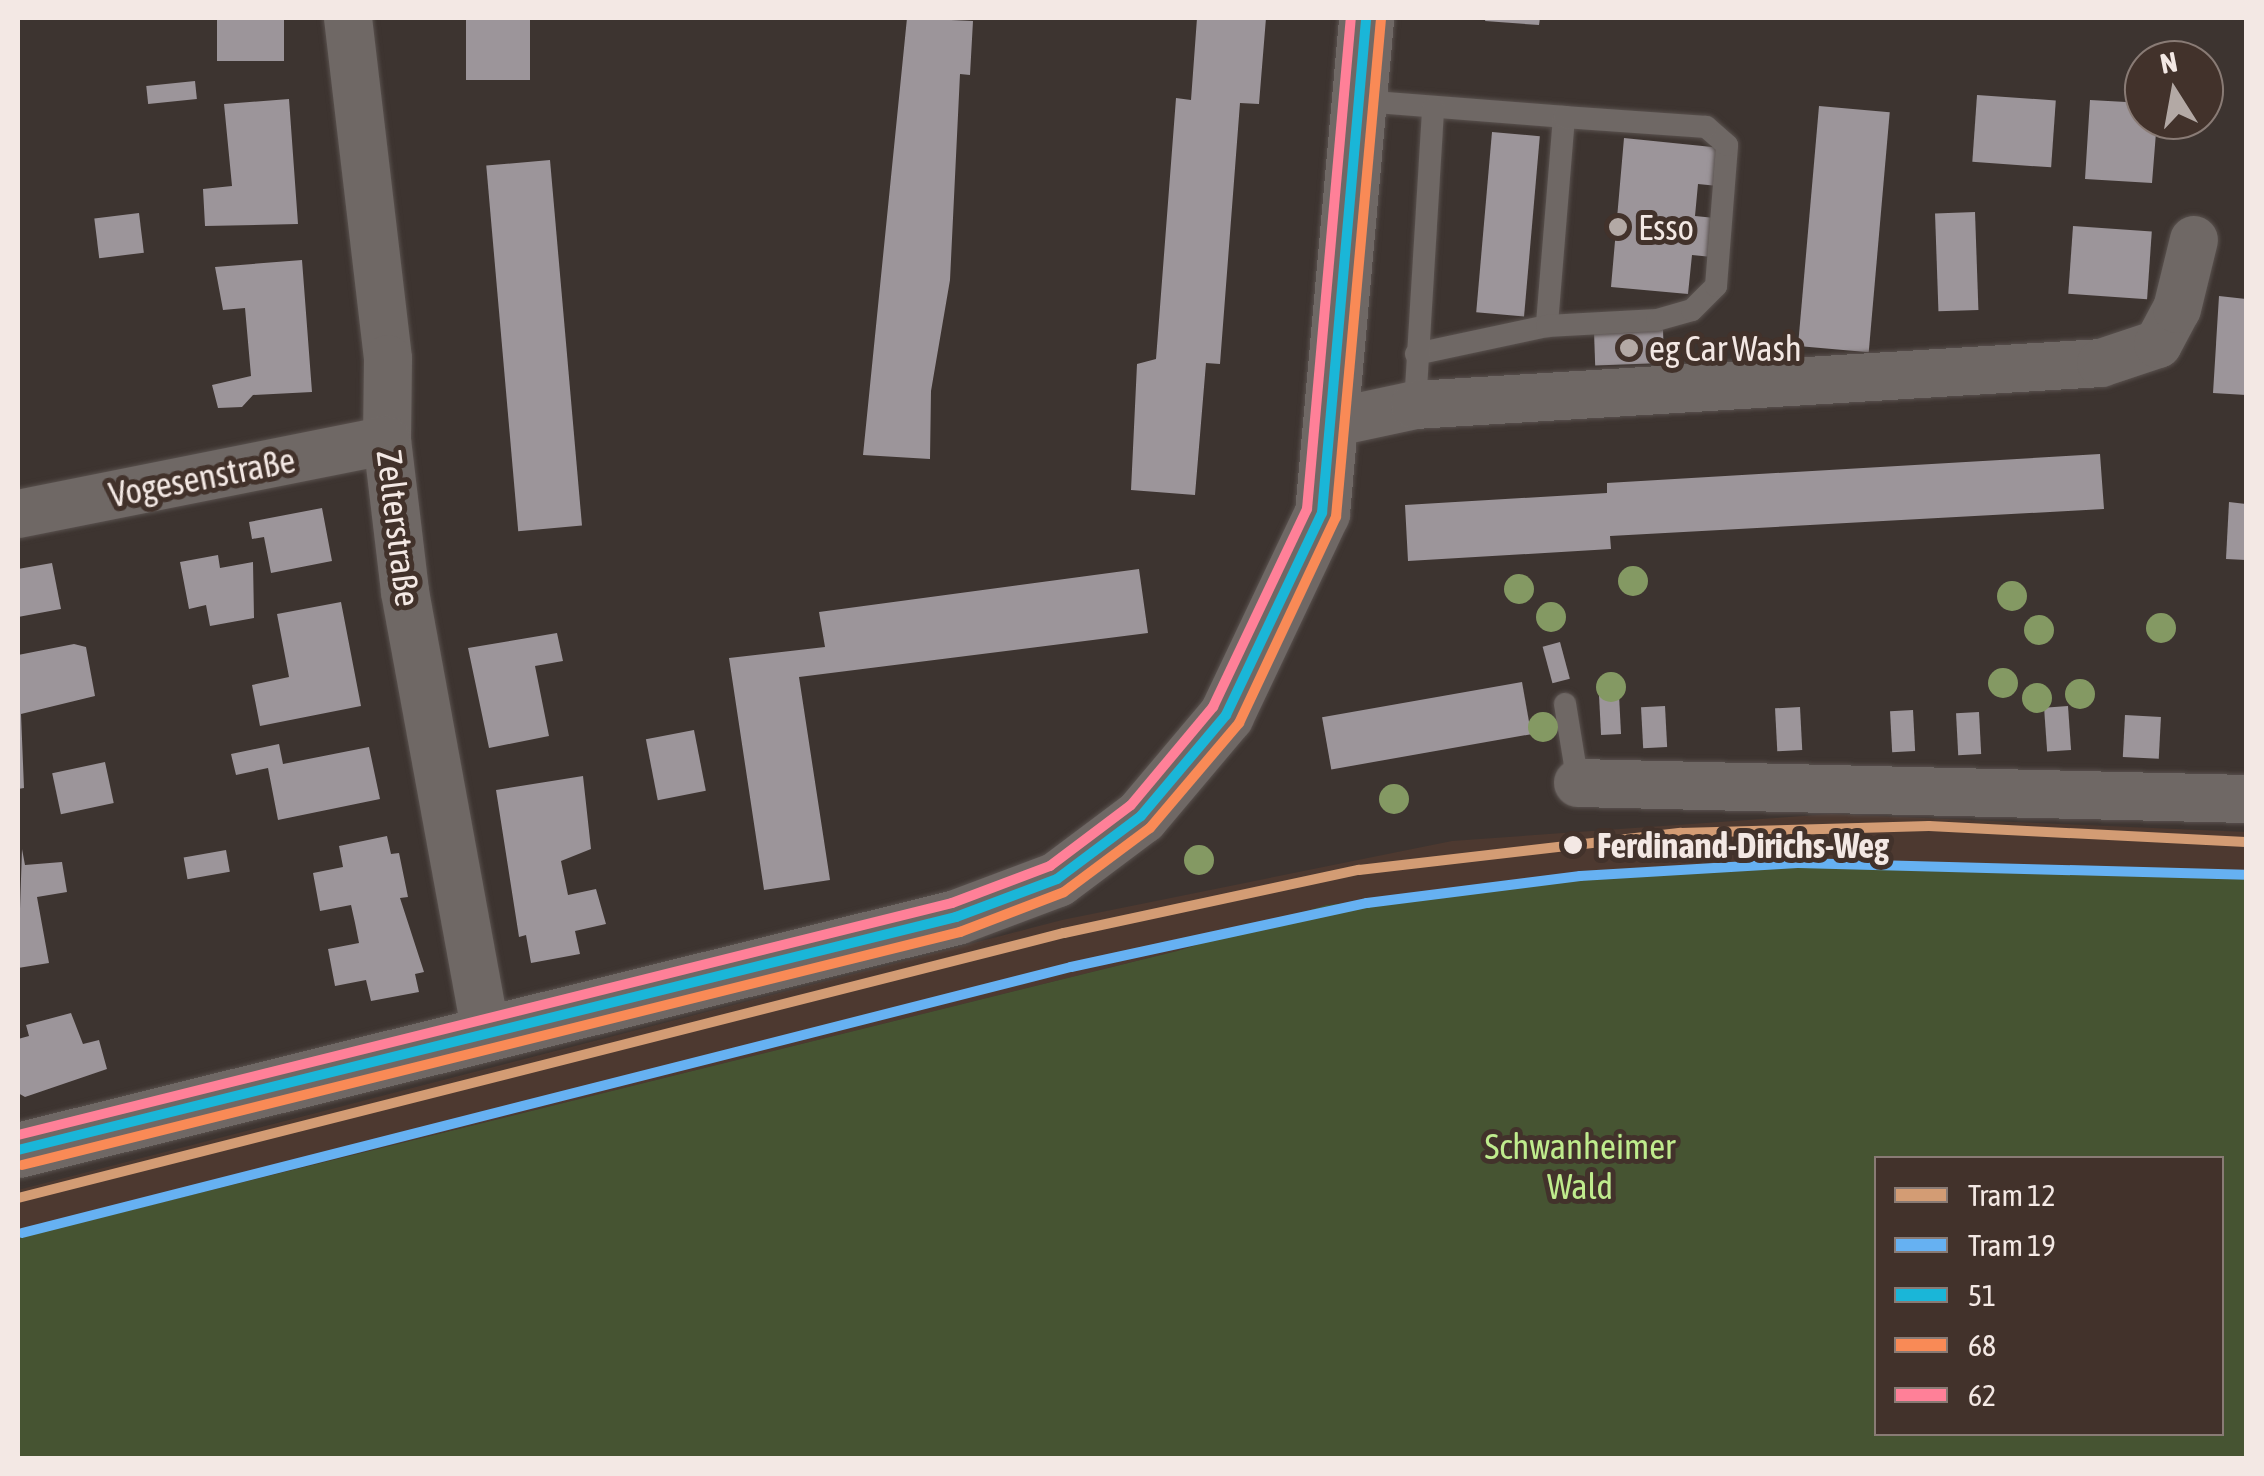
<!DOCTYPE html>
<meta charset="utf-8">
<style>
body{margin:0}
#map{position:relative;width:2264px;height:1476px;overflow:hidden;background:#3d3430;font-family:"Asap Condensed",sans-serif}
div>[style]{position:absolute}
.built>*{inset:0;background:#4d3930}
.green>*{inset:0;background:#465432}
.building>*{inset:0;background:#9c959a;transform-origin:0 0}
.roads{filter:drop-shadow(0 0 2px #59514e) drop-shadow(0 0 2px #59514e)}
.service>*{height:22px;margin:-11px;padding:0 11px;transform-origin:11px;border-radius:11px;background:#6f6865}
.minor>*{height:48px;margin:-24px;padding:0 24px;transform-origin:24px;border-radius:24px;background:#6f6865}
.tertiary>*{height:55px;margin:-27.5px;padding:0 27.5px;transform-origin:27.5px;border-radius:27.5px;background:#6f6865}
.bus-1>*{height:10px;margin:-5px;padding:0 5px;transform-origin:5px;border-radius:5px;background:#1ab6d8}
.bus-2>*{height:10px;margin:-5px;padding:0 5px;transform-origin:5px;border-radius:5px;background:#f98a56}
.bus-3>*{height:10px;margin:-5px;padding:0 5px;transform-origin:5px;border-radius:5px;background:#ff8098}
.tram-1>*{height:10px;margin:-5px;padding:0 5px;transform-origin:5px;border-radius:5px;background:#d39c74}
.tram-2>*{height:10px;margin:-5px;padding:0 5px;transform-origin:5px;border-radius:5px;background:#66b1f2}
.trees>*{width:30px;height:30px;margin:-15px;border-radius:50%;background:#849963}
.dots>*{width:28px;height:28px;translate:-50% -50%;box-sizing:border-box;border:5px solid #42322b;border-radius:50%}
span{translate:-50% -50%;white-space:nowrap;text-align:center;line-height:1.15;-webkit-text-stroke:10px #42322b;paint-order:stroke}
.poi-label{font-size:35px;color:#f3e8e4}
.left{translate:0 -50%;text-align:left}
.street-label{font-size:35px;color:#f3e8e4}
.stop-label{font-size:35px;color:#f3e8e4;font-weight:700}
.park-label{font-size:35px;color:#bfec8d}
.frame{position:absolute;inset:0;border:20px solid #f3e8e4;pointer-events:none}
.legend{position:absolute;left:1874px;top:1156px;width:350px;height:280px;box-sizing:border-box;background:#42322b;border:2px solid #897b75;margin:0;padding:12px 18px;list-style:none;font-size:30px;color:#f3e8e4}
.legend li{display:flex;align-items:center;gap:20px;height:50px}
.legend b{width:50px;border:2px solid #897b75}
.north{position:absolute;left:2124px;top:40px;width:100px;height:100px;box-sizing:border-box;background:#42322b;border:2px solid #897b75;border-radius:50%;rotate:349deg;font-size:28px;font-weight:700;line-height:40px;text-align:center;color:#f3e8e4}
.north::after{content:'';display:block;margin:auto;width:35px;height:45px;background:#b3a9a5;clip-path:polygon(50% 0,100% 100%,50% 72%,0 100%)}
</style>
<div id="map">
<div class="built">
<i style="clip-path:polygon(1831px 814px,2246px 832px,2246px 877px,1688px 867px,1326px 905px,1177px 951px,18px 1238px,18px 1190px,1062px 920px,1452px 841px)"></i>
</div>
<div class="green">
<i style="clip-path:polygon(evenodd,1948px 866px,2246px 877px,2246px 1458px,18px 1458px,18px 1238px,1177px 951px,1326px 905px,1688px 867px,1948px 866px,1876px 1158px,2222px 1158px,2222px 1434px,1876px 1434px,1876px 1158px)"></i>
</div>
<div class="building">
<i style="left:217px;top:18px;width:67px;height:43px"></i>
<i style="left:466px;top:18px;width:64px;height:62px"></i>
<i style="clip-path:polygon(907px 18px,973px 21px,970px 75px,960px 74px,950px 280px,931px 391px,930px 459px,863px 455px)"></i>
<i style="clip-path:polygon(1197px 18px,1266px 18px,1259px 104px,1240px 103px,1220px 364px,1206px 363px,1195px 495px,1131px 490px,1137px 364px,1156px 359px,1176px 98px,1191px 100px)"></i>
<i style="clip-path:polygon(1486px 18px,1540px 18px,1539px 25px,1485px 21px)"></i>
<i style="left:195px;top:81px;width:18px;height:49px;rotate:84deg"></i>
<i style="left:1977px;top:95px;width:79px;height:67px;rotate:4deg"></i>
<i style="clip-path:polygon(289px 99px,298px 224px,205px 226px,203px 189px,232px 186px,224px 104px)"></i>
<i style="clip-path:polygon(2090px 100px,2144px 103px,2144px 120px,2157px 120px,2152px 183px,2085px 179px)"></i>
<i style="left:1819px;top:106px;width:71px;height:241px;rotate:5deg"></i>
<i style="left:1492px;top:132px;width:48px;height:181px;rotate:5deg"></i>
<i style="clip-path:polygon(1624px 138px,1722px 148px,1718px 186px,1698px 184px,1695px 216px,1715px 218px,1712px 257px,1692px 255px,1688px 294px,1611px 287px)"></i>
<i style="left:550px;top:160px;width:367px;height:64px;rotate:85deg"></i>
<i style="left:1975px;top:212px;width:98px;height:40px;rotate:88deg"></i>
<i style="left:139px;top:213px;width:40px;height:45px;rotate:83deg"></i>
<i style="left:2073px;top:226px;width:79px;height:68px;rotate:4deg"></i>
<i style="clip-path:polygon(302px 260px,312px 392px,253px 395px,242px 407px,218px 408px,212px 385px,251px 376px,245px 308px,223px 310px,215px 267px)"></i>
<i style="clip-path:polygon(2219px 296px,2246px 299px,2246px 395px,2213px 393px)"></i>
<i style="left:1663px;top:330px;width:33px;height:69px;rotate:88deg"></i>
<i style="clip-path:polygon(2100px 454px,2104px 509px,1610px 536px,1611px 549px,1408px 561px,1405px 505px,1607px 493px,1607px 483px)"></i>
<i style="clip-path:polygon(2229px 502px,2246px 504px,2246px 560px,2226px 559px)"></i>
<i style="clip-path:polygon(322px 508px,332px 561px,271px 573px,264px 537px,252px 539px,249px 522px)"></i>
<i style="clip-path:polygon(218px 555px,220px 568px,253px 562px,254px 618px,210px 626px,206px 605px,189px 609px,180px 562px)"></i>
<i style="clip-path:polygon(52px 563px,61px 609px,18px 617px,18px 569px)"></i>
<i style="clip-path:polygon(1139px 569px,1148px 633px,799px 677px,830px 880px,764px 890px,729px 658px,825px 647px,819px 612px)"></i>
<i style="clip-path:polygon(341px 602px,361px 706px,260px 726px,252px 685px,289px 677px,277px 614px)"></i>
<i style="clip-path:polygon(557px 633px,563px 661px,535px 666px,549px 736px,489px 748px,468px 648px)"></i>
<i style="left:1560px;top:642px;width:38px;height:18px;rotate:75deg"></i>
<i style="clip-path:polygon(74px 644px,86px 647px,95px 696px,21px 714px,24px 788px,18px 789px,18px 655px)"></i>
<i style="left:1522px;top:682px;width:53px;height:203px;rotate:80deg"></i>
<i style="left:1619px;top:695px;width:39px;height:20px;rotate:87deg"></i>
<i style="left:1665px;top:706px;width:41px;height:24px;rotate:87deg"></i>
<i style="left:2068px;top:706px;width:44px;height:24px;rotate:86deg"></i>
<i style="left:1800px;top:707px;width:43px;height:25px;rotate:87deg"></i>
<i style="left:1913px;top:710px;width:41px;height:23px;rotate:87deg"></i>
<i style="left:1979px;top:712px;width:42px;height:23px;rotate:87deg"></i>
<i style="left:2125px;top:715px;width:36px;height:42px;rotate:3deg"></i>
<i style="left:694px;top:730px;width:62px;height:49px;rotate:79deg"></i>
<i style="clip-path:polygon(279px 744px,283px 764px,369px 747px,380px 799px,278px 820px,268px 768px,236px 775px,231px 754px)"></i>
<i style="left:105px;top:762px;width:42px;height:54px;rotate:78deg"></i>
<i style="clip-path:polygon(583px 776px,591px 849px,561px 861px,568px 895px,596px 889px,606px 924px,575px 931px,580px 954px,531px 963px,526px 935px,519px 937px,496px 790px)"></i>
<i style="clip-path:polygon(387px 836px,391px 854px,399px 853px,408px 897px,400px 898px,424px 972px,415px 974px,419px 992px,371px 1001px,366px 980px,335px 986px,328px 949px,359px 943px,355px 923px,351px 905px,320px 911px,313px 873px,343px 867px,339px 846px)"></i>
<i style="clip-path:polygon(22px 849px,25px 865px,62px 862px,67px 892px,37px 897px,49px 963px,18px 968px)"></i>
<i style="left:226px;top:850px;width:22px;height:43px;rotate:80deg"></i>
<i style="clip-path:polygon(71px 1013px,83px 1044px,99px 1040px,107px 1069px,25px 1097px,18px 1093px,18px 1039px,29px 1036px,26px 1025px)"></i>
</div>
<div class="roads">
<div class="service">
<i style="left:1362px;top:101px;width:203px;rotate:4.5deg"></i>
<i style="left:1564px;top:117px;width:210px;rotate:94.7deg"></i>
<i style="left:1416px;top:354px;width:134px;rotate:-12.1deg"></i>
<i style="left:1547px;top:326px;width:110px;rotate:-3.1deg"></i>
<i style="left:1657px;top:320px;width:36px;rotate:-16deg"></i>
<i style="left:1692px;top:310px;width:34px;rotate:-45deg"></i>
<i style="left:1716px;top:286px;width:141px;rotate:-85.5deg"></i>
<i style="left:1727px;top:145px;width:28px;rotate:-139deg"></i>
<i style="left:1706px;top:127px;width:142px;rotate:-176deg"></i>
<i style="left:1415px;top:405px;width:297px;rotate:-86.5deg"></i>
<i style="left:1565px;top:704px;width:80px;rotate:80.7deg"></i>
</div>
<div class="minor">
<i style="left:348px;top:18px;width:343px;rotate:83.3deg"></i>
<i style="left:388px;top:359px;width:81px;rotate:90.7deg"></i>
<i style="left:387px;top:440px;width:153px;rotate:83.2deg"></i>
<i style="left:405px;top:592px;width:450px;rotate:79.6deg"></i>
<i style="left:1336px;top:422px;width:81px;rotate:-12.1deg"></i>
<i style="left:1415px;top:405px;width:687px;rotate:-3.5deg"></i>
<i style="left:2101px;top:363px;width:60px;rotate:-18.4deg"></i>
<i style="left:2158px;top:344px;width:40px;rotate:-62deg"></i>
<i style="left:2177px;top:309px;width:71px;rotate:-76.2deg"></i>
<i style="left:18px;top:514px;width:376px;rotate:-11.3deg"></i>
<i style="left:1578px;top:783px;width:668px;rotate:1.37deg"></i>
</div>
<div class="tertiary">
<i style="left:18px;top:1150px;width:967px;rotate:-13.95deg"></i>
<i style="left:956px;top:917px;width:108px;rotate:-20.6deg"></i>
<i style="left:1057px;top:879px;width:105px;rotate:-36.9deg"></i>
<i style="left:1141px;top:816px;width:132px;rotate:-49.9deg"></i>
<i style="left:1226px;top:715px;width:224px;rotate:-64.6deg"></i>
<i style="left:1322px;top:513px;width:497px;rotate:-84.9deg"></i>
</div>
</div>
<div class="bus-1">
<i style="left:18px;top:1150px;width:967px;rotate:-13.95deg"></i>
<i style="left:956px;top:917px;width:108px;rotate:-20.6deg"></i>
<i style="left:1057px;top:879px;width:105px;rotate:-36.9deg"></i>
<i style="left:1141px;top:816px;width:132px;rotate:-49.9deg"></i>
<i style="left:1226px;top:715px;width:224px;rotate:-64.6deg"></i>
<i style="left:1322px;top:513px;width:497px;rotate:-84.9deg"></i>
</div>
<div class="bus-2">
<i style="left:22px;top:1165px;width:967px;rotate:-13.95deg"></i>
<i style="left:960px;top:932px;width:111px;rotate:-21deg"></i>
<i style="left:1064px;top:892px;width:107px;rotate:-36.7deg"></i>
<i style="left:1150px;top:828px;width:138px;rotate:-49.7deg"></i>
<i style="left:1239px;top:723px;width:228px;rotate:-64.8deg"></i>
<i style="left:1336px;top:517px;width:500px;rotate:-84.84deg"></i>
</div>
<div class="bus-3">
<i style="left:18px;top:1135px;width:962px;rotate:-13.95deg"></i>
<i style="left:952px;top:903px;width:105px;rotate:-20.7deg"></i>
<i style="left:1050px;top:866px;width:101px;rotate:-37deg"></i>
<i style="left:1131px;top:805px;width:128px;rotate:-50.1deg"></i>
<i style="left:1213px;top:707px;width:219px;rotate:-64.6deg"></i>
<i style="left:1307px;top:509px;width:493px;rotate:-84.9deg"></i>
</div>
<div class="tram-1">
<i style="left:18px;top:1198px;width:1079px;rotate:-14.22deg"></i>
<i style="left:1064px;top:933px;width:302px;rotate:-12.1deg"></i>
<i style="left:1359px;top:870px;width:324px;rotate:-6.6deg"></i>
<i style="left:1681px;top:833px;width:248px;rotate:-1.6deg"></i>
<i style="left:1929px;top:826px;width:317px;rotate:2.9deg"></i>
</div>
<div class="tram-2">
<i style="left:22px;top:1233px;width:1082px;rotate:-14.23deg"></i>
<i style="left:1071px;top:967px;width:303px;rotate:-12.2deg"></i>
<i style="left:1367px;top:903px;width:215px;rotate:-7.2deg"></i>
<i style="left:1580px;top:876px;width:218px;rotate:-3.4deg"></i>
<i style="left:1798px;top:863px;width:448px;rotate:1.5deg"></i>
</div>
<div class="trees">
<i style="left:1633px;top:581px"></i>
<i style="left:1519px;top:589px"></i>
<i style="left:2012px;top:596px"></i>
<i style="left:1551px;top:617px"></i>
<i style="left:2161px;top:628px"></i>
<i style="left:2039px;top:630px"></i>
<i style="left:2003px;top:683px"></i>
<i style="left:1611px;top:687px"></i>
<i style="left:2080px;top:694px"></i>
<i style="left:2037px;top:698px"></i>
<i style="left:1543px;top:727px"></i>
<i style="left:1394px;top:799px"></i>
<i style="left:1199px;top:860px"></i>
</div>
<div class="dots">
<i style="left:1618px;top:227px;background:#b3a9a5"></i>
<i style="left:1629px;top:348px;background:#b3a9a5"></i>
<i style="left:1573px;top:845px;background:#f3e8e4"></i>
</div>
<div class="poi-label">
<span class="left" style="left:1638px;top:227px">Esso</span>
<span class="left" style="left:1649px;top:348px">eg Car Wash</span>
</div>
<div class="street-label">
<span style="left:202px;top:477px;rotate:-11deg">Vogesenstraße</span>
<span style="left:399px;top:528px;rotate:83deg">Zelterstraße</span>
</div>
<div class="stop-label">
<span class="left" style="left:1597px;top:845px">Ferdinand-Dirichs-Weg</span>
</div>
<div class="park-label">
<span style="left:1580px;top:1166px">Schwanheimer<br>Wald</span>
</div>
<div class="frame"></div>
<ul class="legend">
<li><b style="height:12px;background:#d39c74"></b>Tram 12</li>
<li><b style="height:12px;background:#66b1f2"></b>Tram 19</li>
<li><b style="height:12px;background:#1ab6d8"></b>51</li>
<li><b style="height:12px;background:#f98a56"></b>68</li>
<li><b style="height:12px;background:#ff8098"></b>62</li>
</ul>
<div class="north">N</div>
</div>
